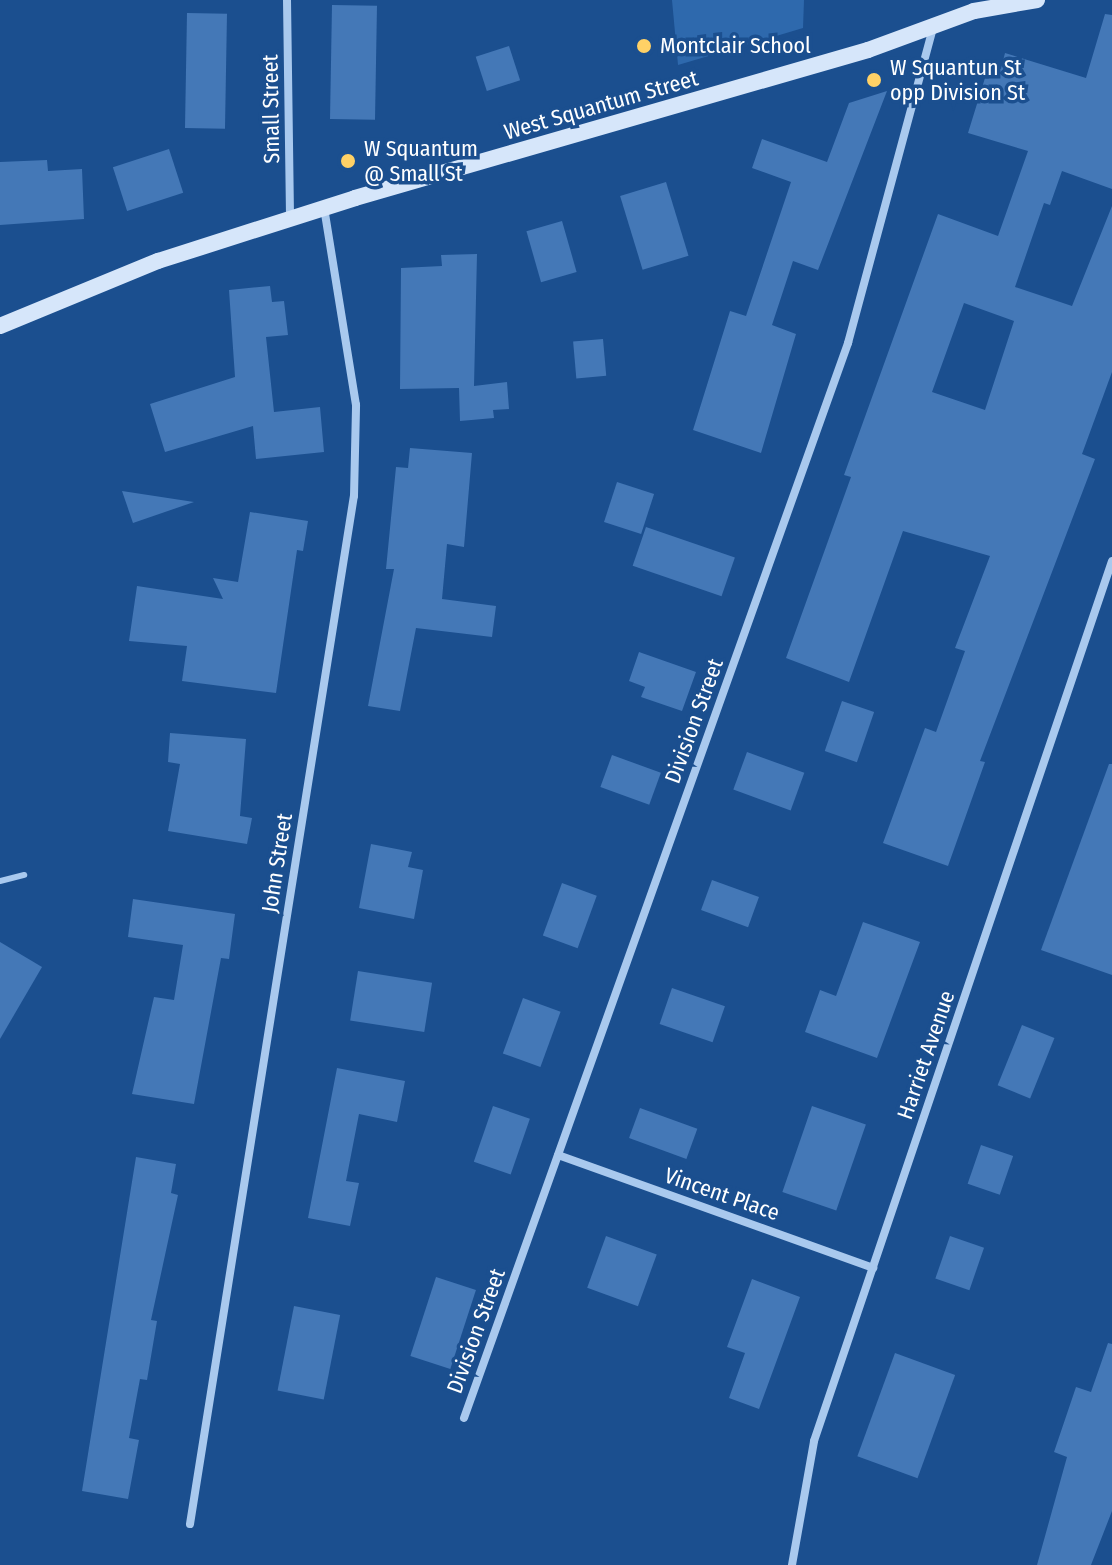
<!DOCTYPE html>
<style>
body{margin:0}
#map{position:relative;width:1112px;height:1565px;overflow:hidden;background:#1b4f8f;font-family:"Fira Sans Condensed",sans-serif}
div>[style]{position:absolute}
.green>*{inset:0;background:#2e69ad}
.building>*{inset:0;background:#4478b7;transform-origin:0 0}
.service>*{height:6px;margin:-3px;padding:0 3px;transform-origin:3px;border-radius:3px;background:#a9c9ee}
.minor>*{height:8px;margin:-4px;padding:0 4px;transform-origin:4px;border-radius:4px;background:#a9c9ee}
.secondary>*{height:16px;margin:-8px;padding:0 8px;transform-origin:8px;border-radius:8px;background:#d6e6fa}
.dots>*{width:22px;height:22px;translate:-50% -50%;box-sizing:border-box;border:4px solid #1b4f8f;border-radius:50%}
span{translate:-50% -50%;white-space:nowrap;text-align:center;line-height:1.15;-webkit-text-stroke:7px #1b4f8f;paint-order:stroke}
.poi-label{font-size:22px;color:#fff}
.left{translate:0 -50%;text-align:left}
.street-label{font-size:22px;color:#fff}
</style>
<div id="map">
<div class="green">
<i style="clip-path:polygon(672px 0,804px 0,803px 28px,678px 65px)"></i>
</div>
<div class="building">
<i style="left:332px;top:5px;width:45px;height:114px;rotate:1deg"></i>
<i style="left:187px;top:13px;width:40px;height:115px;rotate:1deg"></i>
<i style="clip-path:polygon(evenodd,1105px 14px,1112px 15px,1112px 189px,1062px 171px,1050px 205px,1044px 203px,1015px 287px,1072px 306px,1112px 206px,1112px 372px,1082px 454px,1095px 459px,980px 761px,985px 762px,948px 866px,883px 843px,925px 728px,936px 732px,965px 651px,955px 648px,990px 556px,903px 531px,849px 682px,786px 658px,851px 477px,844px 475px,938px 214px,998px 236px,1028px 151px,968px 133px,989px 65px,1001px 69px,1005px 53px,1086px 78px,1105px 14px,964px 303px,1014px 321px,985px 410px,932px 392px,964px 303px)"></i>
<i style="left:509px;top:46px;width:36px;height:35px;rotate:72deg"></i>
<i style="clip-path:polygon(887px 91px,818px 270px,793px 261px,772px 325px,796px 334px,761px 453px,693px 430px,730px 311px,746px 316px,791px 182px,752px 168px,762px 139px,827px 162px,849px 103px)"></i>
<i style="left:169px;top:149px;width:46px;height:59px;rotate:72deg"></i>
<i style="clip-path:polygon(47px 160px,48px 171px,82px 169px,84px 219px,0 225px,0 162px)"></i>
<i style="left:666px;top:182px;width:77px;height:48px;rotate:73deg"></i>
<i style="left:562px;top:221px;width:53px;height:37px;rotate:74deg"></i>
<i style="clip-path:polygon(477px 254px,474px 386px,507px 382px,509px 409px,493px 410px,494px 418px,460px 421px,459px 388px,400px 389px,401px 268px,442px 266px,441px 255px)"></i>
<i style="clip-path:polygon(270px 286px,272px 302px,284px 301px,288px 335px,266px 337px,274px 412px,320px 407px,324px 452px,256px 459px,253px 426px,165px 452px,150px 404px,235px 377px,229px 290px)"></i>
<i style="left:603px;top:339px;width:37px;height:30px;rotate:85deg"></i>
<i style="clip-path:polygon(410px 448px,472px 453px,464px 547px,447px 544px,442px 599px,496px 606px,492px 637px,416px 628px,400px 711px,368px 706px,394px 569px,386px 569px,396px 467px,408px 468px)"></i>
<i style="left:617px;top:482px;width:39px;height:42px;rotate:18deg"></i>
<i style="clip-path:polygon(122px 491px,194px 502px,133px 523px)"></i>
<i style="clip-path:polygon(250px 512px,308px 521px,303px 551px,297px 550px,276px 693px,182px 681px,187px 646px,129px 641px,137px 586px,223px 599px,213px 578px,238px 582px)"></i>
<i style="left:646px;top:527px;width:94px;height:41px;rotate:19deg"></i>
<i style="clip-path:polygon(639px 652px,696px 672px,682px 711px,641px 697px,645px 687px,629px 681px)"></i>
<i style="left:842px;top:701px;width:34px;height:53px;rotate:19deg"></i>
<i style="clip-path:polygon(170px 733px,246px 739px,240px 816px,252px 818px,247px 844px,168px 831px,180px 764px,168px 762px)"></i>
<i style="left:747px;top:752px;width:61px;height:40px;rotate:20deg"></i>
<i style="left:612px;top:755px;width:52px;height:34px;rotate:20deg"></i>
<i style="clip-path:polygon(1109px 764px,1112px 764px,1112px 975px,1041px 950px)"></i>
<i style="clip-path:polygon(371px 844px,412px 852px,408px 867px,423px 870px,414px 919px,359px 908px)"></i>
<i style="left:712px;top:880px;width:50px;height:32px;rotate:20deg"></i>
<i style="left:562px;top:883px;width:37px;height:56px;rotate:20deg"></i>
<i style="clip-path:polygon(133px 899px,235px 914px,229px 959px,221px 958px,194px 1104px,132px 1094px,154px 997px,174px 1000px,183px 945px,128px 937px)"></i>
<i style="clip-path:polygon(863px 922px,920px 942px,877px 1058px,805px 1032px,820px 990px,836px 996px)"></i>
<i style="clip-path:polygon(0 942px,42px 967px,0 1039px)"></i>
<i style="left:358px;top:971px;width:75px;height:50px;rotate:9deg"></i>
<i style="left:672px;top:988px;width:56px;height:38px;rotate:19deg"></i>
<i style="left:523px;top:998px;width:40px;height:59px;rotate:20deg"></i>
<i style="left:1022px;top:1025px;width:35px;height:65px;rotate:22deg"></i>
<i style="clip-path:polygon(337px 1068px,405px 1081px,397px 1122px,359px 1114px,346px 1181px,359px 1183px,350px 1226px,308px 1218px)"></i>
<i style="left:493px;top:1106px;width:39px;height:59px;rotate:19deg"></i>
<i style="left:812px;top:1106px;width:57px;height:91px;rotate:19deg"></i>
<i style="left:640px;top:1108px;width:61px;height:32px;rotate:20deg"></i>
<i style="left:981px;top:1145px;width:34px;height:41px;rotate:19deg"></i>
<i style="clip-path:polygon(136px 1157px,176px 1164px,171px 1193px,178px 1195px,151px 1320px,157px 1321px,147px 1380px,140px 1379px,129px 1438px,139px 1440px,128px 1499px,82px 1491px)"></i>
<i style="left:606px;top:1236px;width:54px;height:55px;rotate:20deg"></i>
<i style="left:950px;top:1236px;width:36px;height:45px;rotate:19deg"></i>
<i style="left:436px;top:1277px;width:42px;height:83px;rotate:18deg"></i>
<i style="clip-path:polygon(752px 1279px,800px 1297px,759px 1409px,729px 1398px,745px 1353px,727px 1347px)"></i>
<i style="left:294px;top:1306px;width:47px;height:86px;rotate:11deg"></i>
<i style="clip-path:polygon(1108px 1343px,1112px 1344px,1112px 1511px,1091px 1565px,1037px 1565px,1067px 1457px,1054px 1452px,1076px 1387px,1091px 1392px)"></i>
<i style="left:895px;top:1353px;width:64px;height:110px;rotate:20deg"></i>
</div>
<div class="service">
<i style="left:0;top:881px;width:25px;rotate:-14deg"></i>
</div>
<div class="minor">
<i style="left:287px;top:0;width:218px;rotate:89.2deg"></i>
<i style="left:558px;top:1155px;width:335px;rotate:19.7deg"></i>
<i style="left:464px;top:1418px;width:1142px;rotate:-70.34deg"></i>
<i style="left:848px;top:343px;width:326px;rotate:-74.9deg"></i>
<i style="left:190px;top:1524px;width:1041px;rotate:-80.94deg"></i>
<i style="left:354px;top:496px;width:91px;rotate:-88.7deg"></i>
<i style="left:356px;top:405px;width:200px;rotate:-99.2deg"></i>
<i style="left:792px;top:1565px;width:126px;rotate:-79.9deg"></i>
<i style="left:814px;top:1441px;width:929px;rotate:-71.29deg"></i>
</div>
<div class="secondary">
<i style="left:0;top:326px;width:171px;rotate:-22.4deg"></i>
<i style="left:158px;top:261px;width:207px;rotate:-17.7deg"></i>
<i style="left:355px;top:198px;width:534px;rotate:-16.09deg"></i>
<i style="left:868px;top:50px;width:113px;rotate:-20.2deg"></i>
<i style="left:974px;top:11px;width:64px;rotate:-9.9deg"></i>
</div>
<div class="dots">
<i style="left:644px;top:46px;background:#ffd166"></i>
<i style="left:874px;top:80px;background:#ffd166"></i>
<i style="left:348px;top:161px;background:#ffd166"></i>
</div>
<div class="poi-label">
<span class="left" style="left:660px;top:46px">Montclair School</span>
<span class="left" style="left:890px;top:80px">W Squantun St<br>opp Division St</span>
<span class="left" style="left:364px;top:161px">W Squantum<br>@ Small St</span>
</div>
<div class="street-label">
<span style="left:601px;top:105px;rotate:-16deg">West Squantum Street</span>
<span style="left:271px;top:109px;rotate:-91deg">Small Street</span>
<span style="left:694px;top:721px;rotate:-70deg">Division Street</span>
<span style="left:277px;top:863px;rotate:-81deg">John Street</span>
<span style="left:926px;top:1055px;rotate:-71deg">Harriet Avenue</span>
<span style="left:722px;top:1194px;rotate:19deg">Vincent Place</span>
<span style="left:476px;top:1331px;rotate:-70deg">Division Street</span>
</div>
</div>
